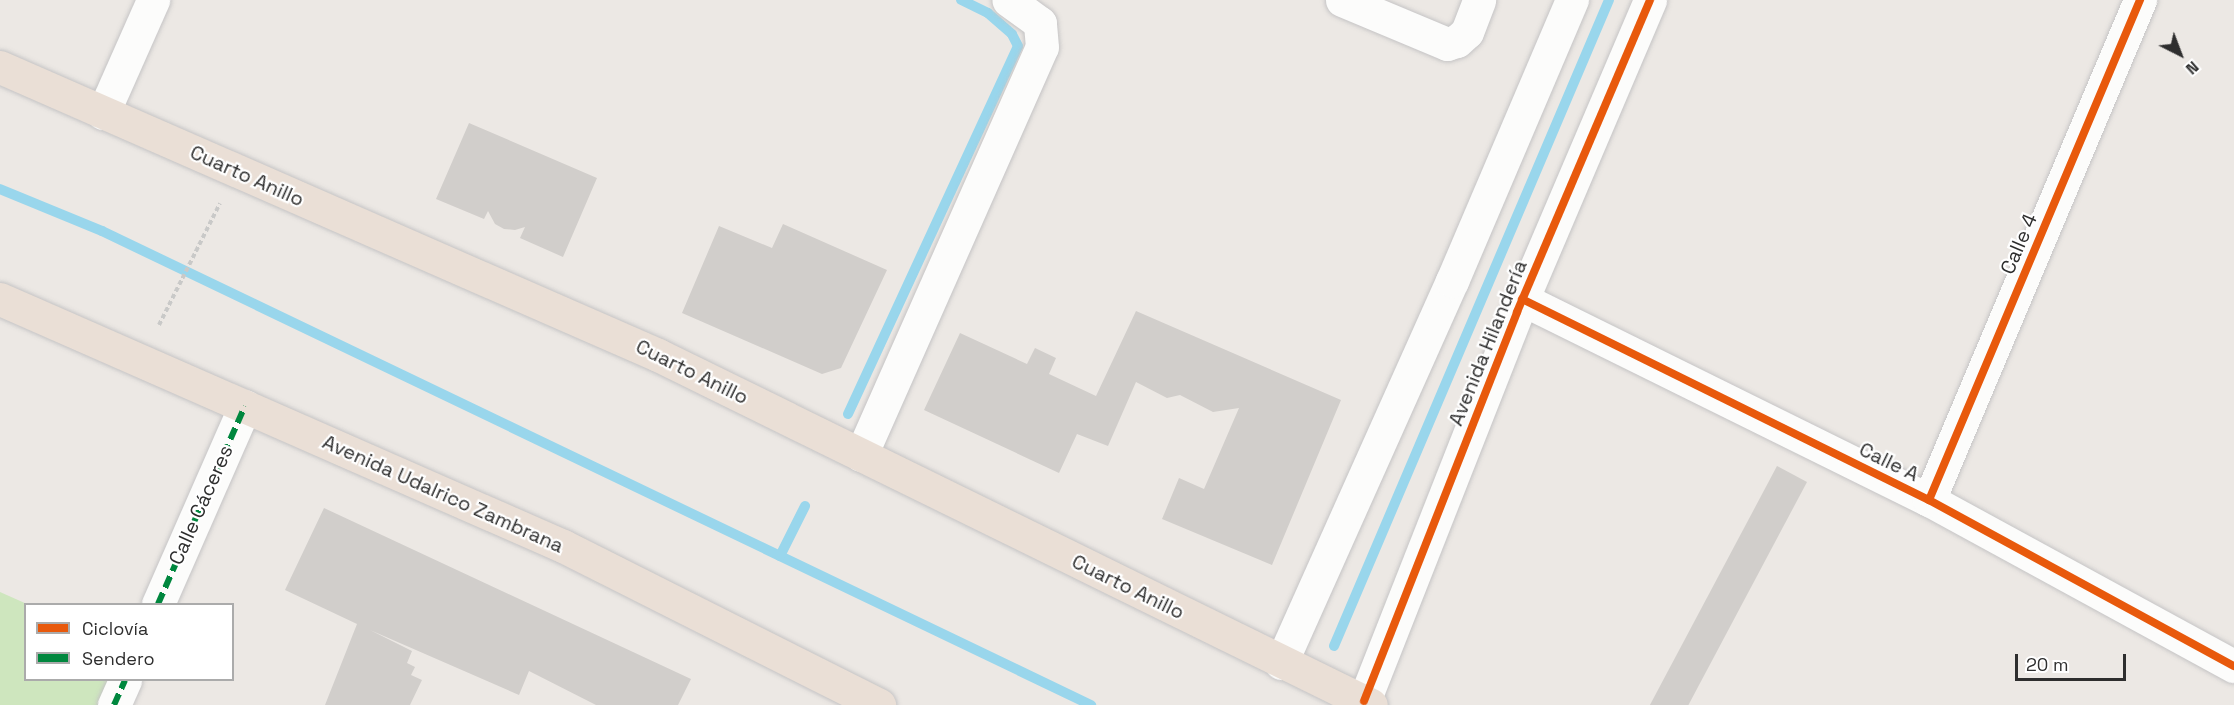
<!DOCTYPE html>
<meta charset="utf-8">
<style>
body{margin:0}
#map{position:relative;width:2234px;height:705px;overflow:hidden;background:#ece8e4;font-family:"Space Grotesk",sans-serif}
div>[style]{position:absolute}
.green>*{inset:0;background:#cee6be}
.stream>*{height:10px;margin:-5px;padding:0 5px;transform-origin:5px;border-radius:5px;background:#99d6ec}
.building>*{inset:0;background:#d1cecb;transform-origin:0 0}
.path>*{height:4px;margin-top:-2px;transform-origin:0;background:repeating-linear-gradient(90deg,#c9c9c8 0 4.5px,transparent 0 7.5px)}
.roads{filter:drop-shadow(0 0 2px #c5c4c5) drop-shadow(0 0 2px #c5c4c5)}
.minor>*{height:33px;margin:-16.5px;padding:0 16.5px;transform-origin:16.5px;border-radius:16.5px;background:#fcfcfb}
.highway>*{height:33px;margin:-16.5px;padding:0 16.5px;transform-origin:16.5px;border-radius:16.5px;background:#eadfd6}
.quiet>*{height:6px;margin-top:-3px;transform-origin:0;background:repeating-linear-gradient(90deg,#00873e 0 12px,transparent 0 18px)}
.cycleway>*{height:8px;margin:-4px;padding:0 4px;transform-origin:4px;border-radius:4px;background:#e8590c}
span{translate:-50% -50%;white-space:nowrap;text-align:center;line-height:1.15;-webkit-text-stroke:4.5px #fff;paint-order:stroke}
.street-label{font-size:20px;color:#2e2e2e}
.legend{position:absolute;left:24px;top:603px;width:210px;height:78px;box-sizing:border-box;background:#fff;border:2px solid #ababab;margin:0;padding:8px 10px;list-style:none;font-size:18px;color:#2e2e2e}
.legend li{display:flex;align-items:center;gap:12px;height:30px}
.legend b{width:30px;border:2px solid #ababab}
.north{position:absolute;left:2150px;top:24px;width:60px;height:60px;-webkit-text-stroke:4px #fff;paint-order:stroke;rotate:138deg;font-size:16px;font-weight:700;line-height:24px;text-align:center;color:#2e2e2e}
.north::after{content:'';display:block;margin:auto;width:21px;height:27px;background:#2e2e2e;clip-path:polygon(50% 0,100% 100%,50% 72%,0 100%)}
.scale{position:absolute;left:2015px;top:654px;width:111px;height:27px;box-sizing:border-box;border:3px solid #2e2e2e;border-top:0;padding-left:8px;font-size:18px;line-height:21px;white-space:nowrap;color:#2e2e2e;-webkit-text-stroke:4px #fff;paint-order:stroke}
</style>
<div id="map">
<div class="green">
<i style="clip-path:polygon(0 592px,27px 604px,26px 680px,114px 680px,102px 705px,0 705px)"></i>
</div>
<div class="stream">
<i style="left:0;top:189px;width:110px;rotate:22.4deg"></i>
<i style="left:102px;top:231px;width:1097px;rotate:25.61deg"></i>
<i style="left:848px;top:414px;width:405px;rotate:-65.2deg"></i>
<i style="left:1018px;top:46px;width:13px;rotate:-117deg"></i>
<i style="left:1012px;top:34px;width:32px;rotate:-139deg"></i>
<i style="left:988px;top:13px;width:30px;rotate:-154deg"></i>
<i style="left:780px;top:556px;width:56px;rotate:-63.4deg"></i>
<i style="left:1334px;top:646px;width:702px;rotate:-66.94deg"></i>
</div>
<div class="building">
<i style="clip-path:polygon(469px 123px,597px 178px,563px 257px,520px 238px,525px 227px,515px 230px,504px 229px,495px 224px,488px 211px,484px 219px,436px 199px)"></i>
<i style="clip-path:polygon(783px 224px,887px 270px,841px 368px,822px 374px,682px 313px,719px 226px,772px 248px)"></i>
<i style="clip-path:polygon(1136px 311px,1341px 400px,1272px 565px,1162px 519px,1179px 478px,1204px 489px,1239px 408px,1213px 412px,1180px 395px,1167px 398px,1136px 382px,1108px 446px,1077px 434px,1059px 473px,924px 410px,960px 333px,1027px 364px,1035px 348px,1056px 358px,1049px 374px,1096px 396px)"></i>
<i style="left:1777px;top:466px;width:34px;height:272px;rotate:28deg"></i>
<i style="clip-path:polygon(324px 508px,691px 679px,678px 705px,596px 705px,529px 671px,519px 695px,370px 630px,412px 651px,407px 663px,415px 667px,411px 675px,422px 680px,410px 705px,325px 705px,357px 624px,285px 590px)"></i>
</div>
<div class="path">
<i style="left:159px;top:325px;width:136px;rotate:-63.4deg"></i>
</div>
<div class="roads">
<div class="minor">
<i style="left:1342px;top:0;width:114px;rotate:22.7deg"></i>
<i style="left:1447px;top:44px;width:10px;rotate:-17deg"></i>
<i style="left:1457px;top:41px;width:13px;rotate:-42deg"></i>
<i style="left:1467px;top:32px;width:34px;rotate:-69deg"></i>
<i style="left:103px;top:113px;width:124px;rotate:-66.1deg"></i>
<i style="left:1522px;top:299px;width:454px;rotate:26.3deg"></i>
<i style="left:1929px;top:500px;width:347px;rotate:28.6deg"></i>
<i style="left:861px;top:455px;width:446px;rotate:-66.1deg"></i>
<i style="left:1042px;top:47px;width:24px;rotate:-95deg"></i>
<i style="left:1040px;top:23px;width:39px;rotate:-144deg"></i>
<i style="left:1929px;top:500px;width:543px;rotate:-67.12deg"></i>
<i style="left:158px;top:604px;width:216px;rotate:-66.3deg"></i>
<i style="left:1281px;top:663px;width:419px;rotate:-65.9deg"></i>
<i style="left:1452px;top:281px;width:306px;rotate:-66.9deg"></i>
<i style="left:1364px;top:701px;width:418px;rotate:-68.5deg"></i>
<i style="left:1517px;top:312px;width:339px;rotate:-66.9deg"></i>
<i style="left:114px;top:705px;width:27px;rotate:-66deg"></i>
</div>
<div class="highway">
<i style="left:0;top:67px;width:718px;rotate:23.64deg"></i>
<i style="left:658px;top:355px;width:794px;rotate:26.15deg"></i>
<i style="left:0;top:299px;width:615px;rotate:23.69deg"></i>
<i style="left:563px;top:546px;width:354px;rotate:26.7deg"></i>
</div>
</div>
<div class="quiet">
<i style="left:158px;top:604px;width:216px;rotate:-66.3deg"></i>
<i style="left:114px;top:705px;width:27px;rotate:-66deg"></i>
</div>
<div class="cycleway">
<i style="left:1522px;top:299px;width:454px;rotate:26.3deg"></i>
<i style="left:1929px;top:500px;width:347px;rotate:28.6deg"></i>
<i style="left:1929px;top:500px;width:543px;rotate:-67.12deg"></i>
<i style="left:1364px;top:701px;width:418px;rotate:-68.5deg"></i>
<i style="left:1517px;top:312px;width:339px;rotate:-66.9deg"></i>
</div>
<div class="street-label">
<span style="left:247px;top:176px;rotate:24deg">Cuarto Anillo</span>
<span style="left:2019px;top:244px;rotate:-67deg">Calle 4</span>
<span style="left:1488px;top:343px;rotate:-68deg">Avenida Hilandería</span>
<span style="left:692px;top:372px;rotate:26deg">Cuarto Anillo</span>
<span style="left:1889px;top:462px;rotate:26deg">Calle A</span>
<span style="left:443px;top:494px;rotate:24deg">Avenida Udalrico Zambrana</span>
<span style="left:201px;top:505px;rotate:-66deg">Calle Cáceres</span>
<span style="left:1128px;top:587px;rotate:26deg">Cuarto Anillo</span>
</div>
<ul class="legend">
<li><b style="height:8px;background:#e8590c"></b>Ciclovía</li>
<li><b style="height:8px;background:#00873e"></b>Sendero</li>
</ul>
<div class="north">N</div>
<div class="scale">20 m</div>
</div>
